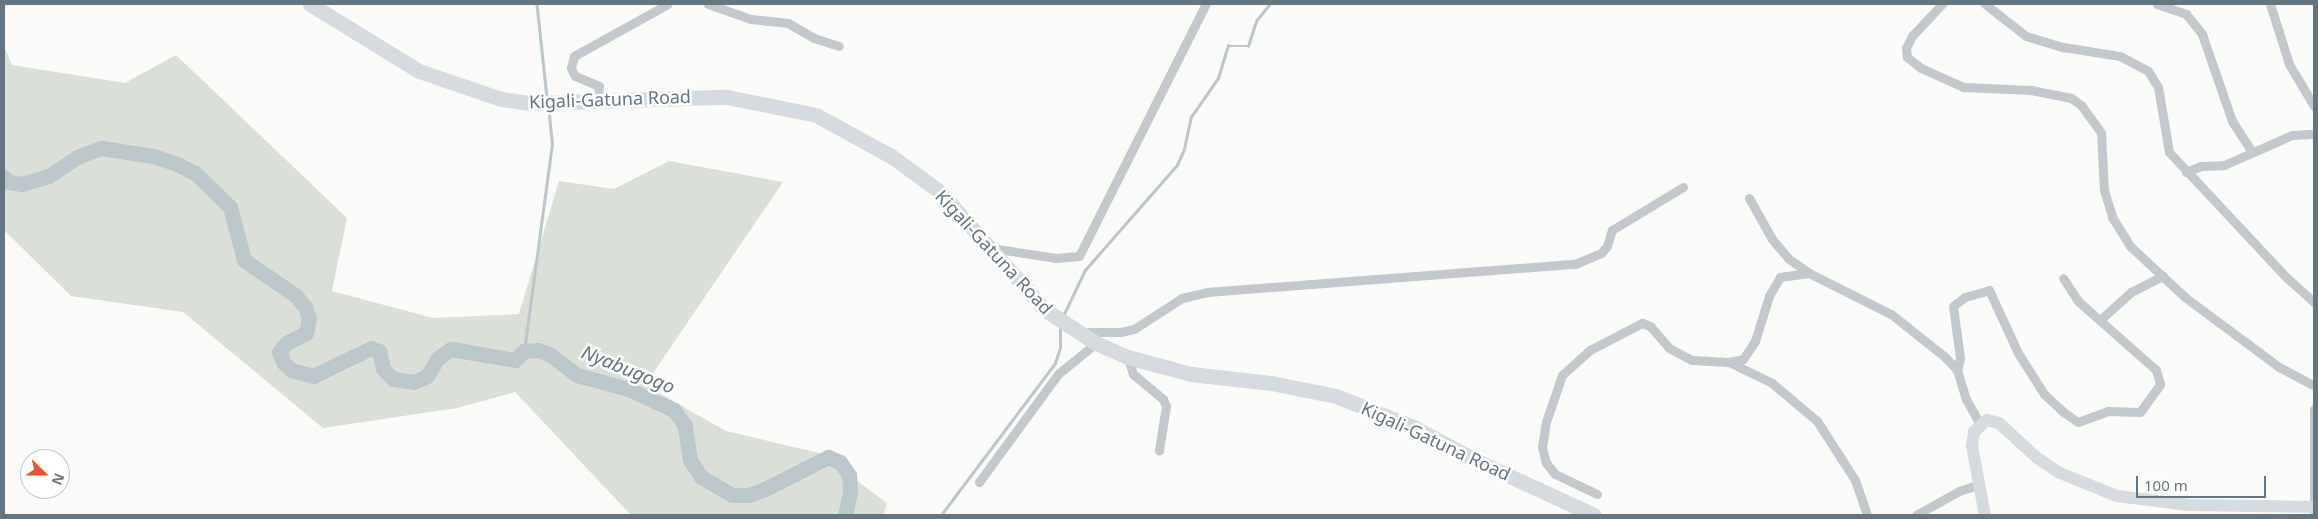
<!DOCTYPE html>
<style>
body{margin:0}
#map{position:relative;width:2318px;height:519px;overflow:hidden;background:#fafaf8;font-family:"Noto Sans",sans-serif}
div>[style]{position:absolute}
.green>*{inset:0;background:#dadfd7}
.stream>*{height:2.5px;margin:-1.25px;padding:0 1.25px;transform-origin:1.25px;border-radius:1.25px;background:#bbc7cb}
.river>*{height:15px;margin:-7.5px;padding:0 7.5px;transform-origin:7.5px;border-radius:7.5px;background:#bbc7cb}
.minor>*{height:9px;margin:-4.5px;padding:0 4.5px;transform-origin:4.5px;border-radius:4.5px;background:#c3c8cc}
.secondary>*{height:12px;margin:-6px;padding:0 6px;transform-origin:6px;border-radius:6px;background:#d6dbdf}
.trunk>*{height:15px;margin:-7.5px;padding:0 7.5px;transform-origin:7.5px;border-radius:7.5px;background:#d6dbdf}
span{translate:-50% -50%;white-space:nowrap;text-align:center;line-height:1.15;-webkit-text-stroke:5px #fff;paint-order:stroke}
.street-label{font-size:18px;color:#657683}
.water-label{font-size:19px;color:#60757c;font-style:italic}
.frame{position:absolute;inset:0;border:5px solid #657683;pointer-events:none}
.north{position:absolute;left:20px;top:449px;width:50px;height:50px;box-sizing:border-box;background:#fff;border:1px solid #c1c8cd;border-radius:50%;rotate:112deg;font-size:14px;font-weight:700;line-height:20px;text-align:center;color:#657683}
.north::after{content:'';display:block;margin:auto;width:18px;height:22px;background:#e4572e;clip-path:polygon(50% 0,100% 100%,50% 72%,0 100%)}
.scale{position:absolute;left:2136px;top:476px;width:130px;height:22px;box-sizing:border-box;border:2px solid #657683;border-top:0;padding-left:6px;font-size:15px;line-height:18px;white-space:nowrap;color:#657683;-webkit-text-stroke:4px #fff;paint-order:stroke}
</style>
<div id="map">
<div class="green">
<i style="clip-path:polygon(4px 46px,12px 65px,125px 83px,176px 55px,347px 218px,332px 291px,433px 318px,519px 314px,559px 181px,614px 189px,669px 161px,783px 182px,645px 385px,726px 431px,819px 453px,887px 503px,883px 515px,631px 515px,515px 392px,457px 408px,323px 428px,183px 312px,71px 296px,4px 230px)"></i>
</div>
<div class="stream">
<i style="left:537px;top:4px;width:94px;rotate:83.9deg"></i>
<i style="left:1063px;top:316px;width:51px;rotate:-64.4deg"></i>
<i style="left:1085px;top:270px;width:140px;rotate:-48.8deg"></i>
<i style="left:1177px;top:165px;width:17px;rotate:-66deg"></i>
<i style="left:1184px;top:149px;width:33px;rotate:-78deg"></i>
<i style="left:1191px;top:117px;width:47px;rotate:-55.3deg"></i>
<i style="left:1218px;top:78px;width:34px;rotate:-73deg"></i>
<i style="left:1228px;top:46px;width:20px"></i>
<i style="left:1248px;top:46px;width:26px;rotate:-72deg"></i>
<i style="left:1256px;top:21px;width:22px;rotate:-51deg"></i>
<i style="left:524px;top:351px;width:209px;rotate:-82.3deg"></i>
<i style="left:552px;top:144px;width:37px;rotate:-96deg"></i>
<i style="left:941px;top:515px;width:190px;rotate:-53.1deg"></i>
<i style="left:1055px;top:363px;width:16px;rotate:-72deg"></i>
<i style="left:1060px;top:348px;width:22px;rotate:-90deg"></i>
</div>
<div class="river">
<i style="left:4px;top:177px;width:7px;rotate:45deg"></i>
<i style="left:9px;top:182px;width:13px;rotate:9deg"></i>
<i style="left:22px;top:184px;width:28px;rotate:-17deg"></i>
<i style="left:49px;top:176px;width:34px;rotate:-34deg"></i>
<i style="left:77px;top:157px;width:26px;rotate:-21deg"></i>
<i style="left:101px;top:148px;width:53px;rotate:8.7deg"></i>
<i style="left:153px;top:156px;width:25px;rotate:18deg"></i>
<i style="left:177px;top:164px;width:20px;rotate:27deg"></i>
<i style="left:195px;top:173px;width:49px;rotate:44.2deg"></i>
<i style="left:230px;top:207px;width:55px;rotate:75.2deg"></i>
<i style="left:244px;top:260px;width:62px;rotate:34.5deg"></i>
<i style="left:295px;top:295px;width:16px;rotate:50deg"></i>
<i style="left:305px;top:307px;width:12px;rotate:70deg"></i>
<i style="left:309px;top:318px;width:15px;rotate:101deg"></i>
<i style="left:306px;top:333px;width:22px;rotate:153deg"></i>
<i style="left:286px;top:343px;width:11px;rotate:128deg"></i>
<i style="left:279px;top:352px;width:12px;rotate:66deg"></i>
<i style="left:284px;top:363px;width:10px;rotate:45deg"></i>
<i style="left:291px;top:370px;width:23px;rotate:15deg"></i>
<i style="left:313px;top:376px;width:64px;rotate:-25.8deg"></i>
<i style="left:371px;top:348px;width:9px;rotate:21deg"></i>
<i style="left:379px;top:351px;width:18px;rotate:77deg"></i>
<i style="left:383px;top:369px;width:14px;rotate:45deg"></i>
<i style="left:393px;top:379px;width:21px;rotate:8deg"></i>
<i style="left:414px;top:382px;width:14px;rotate:-25deg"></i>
<i style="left:427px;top:376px;width:21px;rotate:-59deg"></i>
<i style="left:438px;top:358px;width:16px;rotate:-35deg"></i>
<i style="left:451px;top:349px;width:65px;rotate:9.8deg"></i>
<i style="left:515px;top:360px;width:13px;rotate:-45deg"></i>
<i style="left:524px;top:351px;width:14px;rotate:-4deg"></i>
<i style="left:538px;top:350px;width:14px;rotate:21deg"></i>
<i style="left:551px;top:355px;width:33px;rotate:38deg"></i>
<i style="left:577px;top:375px;width:53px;rotate:15.4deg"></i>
<i style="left:628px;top:389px;width:51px;rotate:24.5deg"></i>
<i style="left:674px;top:410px;width:19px;rotate:55deg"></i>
<i style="left:685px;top:426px;width:34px;rotate:82deg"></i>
<i style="left:690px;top:460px;width:20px;rotate:57deg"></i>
<i style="left:701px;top:477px;width:36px;rotate:30deg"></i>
<i style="left:732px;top:495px;width:17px"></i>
<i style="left:749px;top:495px;width:17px;rotate:-21deg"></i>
<i style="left:765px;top:489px;width:71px;rotate:-26.9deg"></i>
<i style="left:828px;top:457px;width:13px;rotate:23deg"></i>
<i style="left:840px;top:462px;width:16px;rotate:55deg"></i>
<i style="left:849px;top:475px;width:17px;rotate:87deg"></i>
<i style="left:850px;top:492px;width:24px;rotate:102deg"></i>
</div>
<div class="minor">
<i style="left:708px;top:4px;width:46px;rotate:19.2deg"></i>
<i style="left:751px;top:19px;width:37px;rotate:6deg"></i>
<i style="left:788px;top:23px;width:30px;rotate:30deg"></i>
<i style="left:814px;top:38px;width:26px;rotate:18deg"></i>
<i style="left:1942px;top:4px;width:44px;rotate:133.2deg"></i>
<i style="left:1912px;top:36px;width:13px;rotate:117deg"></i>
<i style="left:1906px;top:48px;width:9px;rotate:84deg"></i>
<i style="left:1907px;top:57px;width:18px;rotate:38deg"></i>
<i style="left:1921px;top:68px;width:46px;rotate:24.3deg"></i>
<i style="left:1963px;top:87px;width:68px;rotate:2.5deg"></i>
<i style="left:2031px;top:90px;width:41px;rotate:11.3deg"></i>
<i style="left:2071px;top:98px;width:12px;rotate:35deg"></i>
<i style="left:2081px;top:105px;width:34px;rotate:54deg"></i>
<i style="left:2101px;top:133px;width:57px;rotate:87deg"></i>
<i style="left:2104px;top:190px;width:28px;rotate:73deg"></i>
<i style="left:2112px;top:217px;width:34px;rotate:58deg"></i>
<i style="left:2130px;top:246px;width:76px;rotate:42.9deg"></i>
<i style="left:2186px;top:298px;width:116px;rotate:36.6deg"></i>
<i style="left:2279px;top:367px;width:40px;rotate:28deg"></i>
<i style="left:1985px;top:4px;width:52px;rotate:38deg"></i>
<i style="left:2026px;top:36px;width:39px;rotate:17deg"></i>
<i style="left:2063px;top:47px;width:58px;rotate:9deg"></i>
<i style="left:2120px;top:56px;width:32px;rotate:28deg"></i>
<i style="left:2148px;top:71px;width:19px;rotate:58deg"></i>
<i style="left:2158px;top:87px;width:66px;rotate:80.4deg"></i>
<i style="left:2169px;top:152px;width:171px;rotate:46.9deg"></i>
<i style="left:2286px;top:277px;width:38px;rotate:42deg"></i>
<i style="left:2157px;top:4px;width:31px;rotate:19deg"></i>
<i style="left:2186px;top:14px;width:26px;rotate:51deg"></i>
<i style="left:2202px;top:34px;width:92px;rotate:71deg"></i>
<i style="left:2232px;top:121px;width:37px;rotate:57deg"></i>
<i style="left:2270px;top:4px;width:63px;rotate:72.4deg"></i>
<i style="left:2289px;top:64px;width:49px;rotate:59.2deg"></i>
<i style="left:598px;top:100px;width:14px;rotate:-86deg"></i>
<i style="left:599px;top:86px;width:26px;rotate:-157deg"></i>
<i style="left:575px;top:76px;width:9px;rotate:-117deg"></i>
<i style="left:571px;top:68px;width:12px;rotate:-76deg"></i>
<i style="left:574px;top:56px;width:107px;rotate:-29deg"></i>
<i style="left:2186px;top:172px;width:16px;rotate:-22deg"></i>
<i style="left:2201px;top:166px;width:23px;rotate:-2deg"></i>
<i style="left:2224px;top:165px;width:74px;rotate:-23.8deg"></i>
<i style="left:2292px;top:135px;width:22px;rotate:-3deg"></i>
<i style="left:1749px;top:198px;width:47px;rotate:60.7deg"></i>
<i style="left:1772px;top:239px;width:26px;rotate:50deg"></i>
<i style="left:1789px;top:259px;width:24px;rotate:35deg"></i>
<i style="left:1809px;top:273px;width:92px;rotate:26.6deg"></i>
<i style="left:1891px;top:314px;width:69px;rotate:38.5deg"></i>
<i style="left:1945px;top:357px;width:18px;rotate:47deg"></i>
<i style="left:1957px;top:370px;width:30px;rotate:73deg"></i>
<i style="left:1966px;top:399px;width:29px;rotate:61deg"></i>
<i style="left:991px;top:248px;width:66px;rotate:8.7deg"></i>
<i style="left:1056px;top:258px;width:23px;rotate:-5deg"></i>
<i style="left:1079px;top:256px;width:282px;rotate:-63.3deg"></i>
<i style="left:2100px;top:320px;width:42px;rotate:-42.1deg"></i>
<i style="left:2131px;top:292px;width:36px;rotate:-27deg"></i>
<i style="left:1082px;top:332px;width:38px"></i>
<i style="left:1120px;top:332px;width:14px;rotate:-12deg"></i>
<i style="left:1134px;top:329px;width:57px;rotate:-32.9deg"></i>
<i style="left:1182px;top:298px;width:26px;rotate:-13deg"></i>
<i style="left:1207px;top:292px;width:369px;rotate:-4.4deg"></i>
<i style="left:1575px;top:264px;width:28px;rotate:-23deg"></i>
<i style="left:1601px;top:253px;width:9px;rotate:-49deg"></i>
<i style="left:1607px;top:246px;width:17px;rotate:-73deg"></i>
<i style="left:1612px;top:230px;width:83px;rotate:-31.2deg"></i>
<i style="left:1128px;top:357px;width:18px;rotate:74deg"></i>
<i style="left:1133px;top:374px;width:39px;rotate:40deg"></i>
<i style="left:1163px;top:399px;width:8px;rotate:67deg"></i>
<i style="left:1166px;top:406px;width:45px;rotate:99deg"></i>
<i style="left:1729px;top:362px;width:48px;rotate:26deg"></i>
<i style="left:1772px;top:383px;width:59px;rotate:40.2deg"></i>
<i style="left:1817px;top:421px;width:70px;rotate:57.2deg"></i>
<i style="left:1855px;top:480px;width:37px;rotate:71deg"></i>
<i style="left:1957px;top:370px;width:12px;rotate:-76deg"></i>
<i style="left:1960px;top:358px;width:52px;rotate:-97.7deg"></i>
<i style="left:1953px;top:306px;width:15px;rotate:-37deg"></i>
<i style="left:1965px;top:297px;width:25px;rotate:-16deg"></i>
<i style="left:1989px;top:290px;width:69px;rotate:65.3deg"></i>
<i style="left:2018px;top:353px;width:49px;rotate:57.6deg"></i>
<i style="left:2044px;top:394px;width:25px;rotate:43deg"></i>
<i style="left:2062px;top:411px;width:19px;rotate:35deg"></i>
<i style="left:2078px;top:422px;width:32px;rotate:-20deg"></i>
<i style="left:2108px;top:411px;width:32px;rotate:2deg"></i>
<i style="left:2140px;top:412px;width:34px;rotate:-54deg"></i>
<i style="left:2160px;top:384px;width:15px;rotate:-106deg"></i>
<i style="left:2156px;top:370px;width:104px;rotate:-138.5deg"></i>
<i style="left:2078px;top:301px;width:27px;rotate:-123deg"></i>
<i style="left:2314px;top:409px;width:102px;rotate:90deg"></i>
<i style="left:979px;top:482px;width:134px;rotate:-53.8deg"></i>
<i style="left:1058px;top:374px;width:49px;rotate:-39.2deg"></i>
<i style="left:1597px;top:494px;width:47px;rotate:-154.5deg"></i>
<i style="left:1555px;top:474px;width:14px;rotate:-129deg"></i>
<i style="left:1546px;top:463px;width:16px;rotate:-104deg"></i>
<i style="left:1542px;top:447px;width:25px;rotate:-81deg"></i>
<i style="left:1546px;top:422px;width:50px;rotate:-71.2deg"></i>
<i style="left:1562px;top:375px;width:38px;rotate:-42deg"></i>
<i style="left:1590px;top:350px;width:59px;rotate:-27.4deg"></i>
<i style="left:1642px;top:323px;width:9px;rotate:21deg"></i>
<i style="left:1650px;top:326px;width:29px;rotate:49deg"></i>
<i style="left:1669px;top:348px;width:26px;rotate:28deg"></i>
<i style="left:1692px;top:360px;width:36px;rotate:3deg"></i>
<i style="left:1728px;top:362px;width:15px;rotate:-11deg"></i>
<i style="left:1743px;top:359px;width:22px;rotate:-56deg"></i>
<i style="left:1755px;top:341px;width:47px;rotate:-72.7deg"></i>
<i style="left:1769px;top:296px;width:22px;rotate:-60deg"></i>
<i style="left:1780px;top:277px;width:29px;rotate:-8deg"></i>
<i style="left:1916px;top:515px;width:49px;rotate:-29.2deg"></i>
<i style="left:1959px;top:491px;width:20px;rotate:-18deg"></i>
</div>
<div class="secondary">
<i style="left:1985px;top:515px;width:70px;rotate:-100.7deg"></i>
<i style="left:1972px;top:446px;width:14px;rotate:-82deg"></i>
<i style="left:1974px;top:432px;width:18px;rotate:-43deg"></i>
<i style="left:1987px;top:420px;width:12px;rotate:14deg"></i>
<i style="left:1999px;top:423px;width:50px;rotate:42.6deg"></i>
<i style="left:2036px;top:457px;width:29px;rotate:34deg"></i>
<i style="left:2060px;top:473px;width:61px;rotate:22deg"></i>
<i style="left:2117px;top:496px;width:72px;rotate:7.2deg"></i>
<i style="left:2188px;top:505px;width:126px;rotate:0.9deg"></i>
</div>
<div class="trunk">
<i style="left:310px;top:4px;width:128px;rotate:31.6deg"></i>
<i style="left:419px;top:71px;width:87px;rotate:18.9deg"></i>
<i style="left:501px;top:99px;width:30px;rotate:8deg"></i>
<i style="left:531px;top:103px;width:196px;rotate:-1.8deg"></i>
<i style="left:727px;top:97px;width:91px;rotate:11.4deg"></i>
<i style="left:816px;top:115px;width:85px;rotate:28.7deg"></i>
<i style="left:891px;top:156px;width:59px;rotate:36.1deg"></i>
<i style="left:939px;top:191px;width:159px;rotate:48.3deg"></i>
<i style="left:1045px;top:310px;width:61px;rotate:32.9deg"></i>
<i style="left:1096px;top:343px;width:35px;rotate:24deg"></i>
<i style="left:1128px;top:357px;width:65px;rotate:15.1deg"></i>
<i style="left:1191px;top:374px;width:81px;rotate:6.4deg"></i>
<i style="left:1271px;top:383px;width:66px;rotate:11.3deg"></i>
<i style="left:1336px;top:396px;width:83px;rotate:21.9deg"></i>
<i style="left:1413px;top:427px;width:77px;rotate:27.9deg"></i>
<i style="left:1481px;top:463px;width:124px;rotate:24.7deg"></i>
</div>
<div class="street-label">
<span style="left:610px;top:99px;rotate:-2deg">Kigali-Gatuna Road</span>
<span style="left:994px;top:252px;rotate:47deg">Kigali-Gatuna Road</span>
<span style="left:1436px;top:441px;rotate:25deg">Kigali-Gatuna Road</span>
</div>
<div class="water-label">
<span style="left:628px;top:370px;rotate:22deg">Nyabugogo</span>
</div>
<div class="frame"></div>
<div class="north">N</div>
<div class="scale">100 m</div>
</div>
